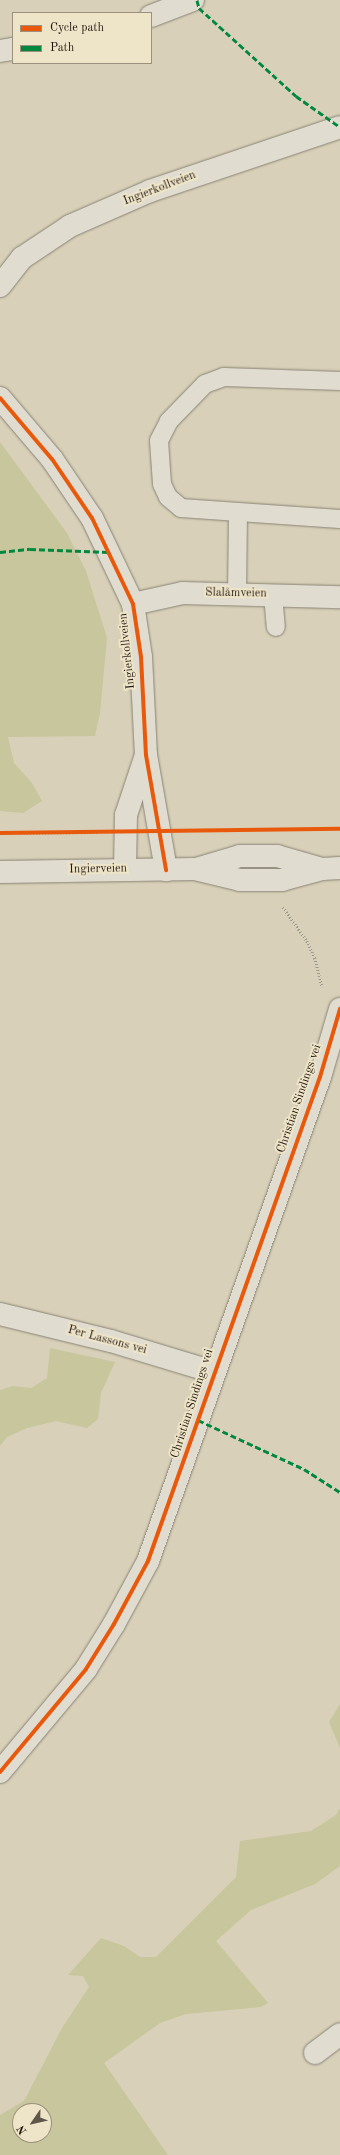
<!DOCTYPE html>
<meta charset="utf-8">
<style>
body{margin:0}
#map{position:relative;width:340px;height:2155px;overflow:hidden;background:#d8d0b8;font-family:"Old Standard TT",serif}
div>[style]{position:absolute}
.green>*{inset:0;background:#c8c69c}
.path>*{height:2.5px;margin-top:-1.25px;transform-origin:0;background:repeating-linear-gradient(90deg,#9c988f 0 1px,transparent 0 3px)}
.roads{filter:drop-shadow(0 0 1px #898375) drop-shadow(0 0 1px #898375)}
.lane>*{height:18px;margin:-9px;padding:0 9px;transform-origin:9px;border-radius:9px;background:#e0dcd0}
.street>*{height:22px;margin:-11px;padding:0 11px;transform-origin:11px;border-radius:11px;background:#e0dcd0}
.secondary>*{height:22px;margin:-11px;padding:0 11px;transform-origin:11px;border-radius:11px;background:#e0dcd0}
.quiet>*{height:3px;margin-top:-1.5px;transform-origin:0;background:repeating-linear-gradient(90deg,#00873e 0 6px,transparent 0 9px)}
.cycleway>*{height:4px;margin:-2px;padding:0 2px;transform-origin:2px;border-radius:2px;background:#e8590c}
span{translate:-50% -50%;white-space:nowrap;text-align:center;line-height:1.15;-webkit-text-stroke:4px #eee5c8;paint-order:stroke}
.street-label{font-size:12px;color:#20140f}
.legend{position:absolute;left:12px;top:12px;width:140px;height:52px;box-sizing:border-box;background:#eee5c8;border:1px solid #9c917e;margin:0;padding:5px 7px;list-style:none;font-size:12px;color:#20140f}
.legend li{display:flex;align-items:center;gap:8px;height:20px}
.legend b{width:20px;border:1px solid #9c917e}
.north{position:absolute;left:12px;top:2103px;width:40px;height:40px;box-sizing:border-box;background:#eee5c8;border:1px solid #9c917e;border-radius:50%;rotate:236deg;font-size:11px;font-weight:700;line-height:16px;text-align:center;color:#20140f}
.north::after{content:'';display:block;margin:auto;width:14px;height:18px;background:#60564a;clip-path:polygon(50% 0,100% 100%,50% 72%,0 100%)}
</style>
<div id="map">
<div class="green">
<i style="clip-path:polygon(0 442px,67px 533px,86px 571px,107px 638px,100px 713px,95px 736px,8px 737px,14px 763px,32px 783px,42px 801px,23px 813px,0 811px)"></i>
<i style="clip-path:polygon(50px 1348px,115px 1362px,101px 1393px,98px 1419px,87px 1428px,56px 1421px,27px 1428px,7px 1437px,0 1446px,0 1390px,13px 1386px,31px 1388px,47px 1378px)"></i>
<i style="clip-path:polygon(340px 1704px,340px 1748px,329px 1722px)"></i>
<i style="clip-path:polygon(evenodd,340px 1808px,340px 1866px,315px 1884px,251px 1910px,216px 1941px,268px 2003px,261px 2007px,186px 2014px,160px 2023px,104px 2063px,168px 2155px,0 2155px,0 2115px,24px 2101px,62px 2028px,89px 1987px,83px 1976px,68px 1975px,101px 1938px,124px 1946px,140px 1957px,156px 1957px,236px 1877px,240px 1841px,311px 1831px,336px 1815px,340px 1808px,20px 2111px,44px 2111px,44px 2135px,20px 2135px,20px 2111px)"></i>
</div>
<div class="path">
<i style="left:291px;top:829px;width:49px"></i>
<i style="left:187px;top:830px;width:39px"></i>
<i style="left:0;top:833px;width:98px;rotate:-0.6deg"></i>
<i style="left:283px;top:907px;width:42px;rotate:54.8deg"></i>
<i style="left:307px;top:941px;width:19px;rotate:65deg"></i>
<i style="left:315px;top:958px;width:30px;rotate:76deg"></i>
</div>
<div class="roads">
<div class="lane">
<i style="left:340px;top:381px;width:116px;rotate:-178deg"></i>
<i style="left:224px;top:377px;width:20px;rotate:160deg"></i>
<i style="left:205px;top:384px;width:52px;rotate:134.2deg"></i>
<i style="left:169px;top:421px;width:22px;rotate:117deg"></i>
<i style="left:159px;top:441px;width:43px;rotate:86deg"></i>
<i style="left:162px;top:484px;width:14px;rotate:65deg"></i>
<i style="left:168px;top:497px;width:17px;rotate:40deg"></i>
<i style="left:181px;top:508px;width:159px;rotate:4deg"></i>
<i style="left:237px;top:595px;width:81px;rotate:-89.3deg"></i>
<i style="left:273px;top:595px;width:32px;rotate:85deg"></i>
</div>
<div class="street">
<i style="left:151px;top:16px;width:45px;rotate:-20.9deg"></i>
<i style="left:0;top:51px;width:13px;rotate:-9deg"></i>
<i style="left:0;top:286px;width:36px;rotate:-52deg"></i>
<i style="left:22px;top:258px;width:58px;rotate:-33.7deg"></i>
<i style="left:70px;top:226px;width:87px;rotate:-23.6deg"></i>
<i style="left:150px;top:191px;width:200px;rotate:-18.6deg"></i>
<i style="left:0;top:398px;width:80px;rotate:49.6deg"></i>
<i style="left:52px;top:459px;width:71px;rotate:55.9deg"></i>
<i style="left:92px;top:518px;width:95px;rotate:64.5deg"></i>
<i style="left:133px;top:604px;width:54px;rotate:81.4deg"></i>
<i style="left:141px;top:657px;width:98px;rotate:87.1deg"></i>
<i style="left:146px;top:755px;width:117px;rotate:80.1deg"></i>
<i style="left:133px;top:604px;width:51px;rotate:-12.4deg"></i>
<i style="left:183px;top:593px;width:157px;rotate:1.5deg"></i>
<i style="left:125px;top:870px;width:55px;rotate:-89deg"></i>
<i style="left:126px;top:815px;width:63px;rotate:-71.6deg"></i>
<i style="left:0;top:1314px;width:114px;rotate:13.7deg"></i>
<i style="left:111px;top:1341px;width:108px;rotate:16.8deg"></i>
<i style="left:0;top:1772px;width:134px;rotate:-50.1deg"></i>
<i style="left:86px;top:1669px;width:53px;rotate:-58.1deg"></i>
<i style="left:114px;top:1624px;width:72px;rotate:-61.6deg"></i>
<i style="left:148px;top:1561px;width:514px;rotate:-70.44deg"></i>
<i style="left:320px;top:1077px;width:71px;rotate:-73.6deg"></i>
<i style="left:315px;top:2053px;width:31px;rotate:-37deg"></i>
</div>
<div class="secondary">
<i style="left:196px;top:869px;width:46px;rotate:-16.5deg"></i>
<i style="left:240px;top:856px;width:37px"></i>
<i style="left:277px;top:856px;width:47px;rotate:16.1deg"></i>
<i style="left:0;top:872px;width:195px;rotate:-0.9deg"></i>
<i style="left:195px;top:869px;width:46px;rotate:13.7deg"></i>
<i style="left:240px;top:880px;width:42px"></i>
<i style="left:282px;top:880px;width:41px;rotate:-15.4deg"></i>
<i style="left:322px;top:869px;width:18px;rotate:-3deg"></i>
</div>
</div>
<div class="quiet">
<i style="left:197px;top:0;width:8px;rotate:76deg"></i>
<i style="left:199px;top:8px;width:131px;rotate:42.2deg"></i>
<i style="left:296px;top:96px;width:54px;rotate:35.2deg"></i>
<i style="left:0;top:552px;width:30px;rotate:-6deg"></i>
<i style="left:30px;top:549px;width:79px;rotate:2.2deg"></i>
<i style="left:198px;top:1420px;width:117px;rotate:24.8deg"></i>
<i style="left:304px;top:1469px;width:43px;rotate:32.6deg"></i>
</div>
<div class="cycleway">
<i style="left:0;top:398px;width:80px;rotate:49.6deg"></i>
<i style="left:52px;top:459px;width:71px;rotate:55.9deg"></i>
<i style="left:92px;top:518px;width:95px;rotate:64.5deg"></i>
<i style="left:133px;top:604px;width:54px;rotate:81.4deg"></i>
<i style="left:141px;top:657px;width:98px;rotate:87.1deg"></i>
<i style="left:146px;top:755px;width:117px;rotate:80.1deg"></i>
<i style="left:0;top:833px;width:340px;rotate:-0.7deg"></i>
<i style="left:0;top:1772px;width:134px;rotate:-50.1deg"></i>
<i style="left:86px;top:1669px;width:53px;rotate:-58.1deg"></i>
<i style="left:114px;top:1624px;width:72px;rotate:-61.6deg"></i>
<i style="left:148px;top:1561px;width:514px;rotate:-70.44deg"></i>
<i style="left:320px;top:1077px;width:71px;rotate:-73.6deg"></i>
</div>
<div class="street-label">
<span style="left:160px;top:189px;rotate:-21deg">Ingierkollveien</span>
<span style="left:236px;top:594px;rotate:1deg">Slalåmveien</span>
<span style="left:128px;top:651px;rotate:-96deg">Ingierkollveien</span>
<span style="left:98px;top:870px;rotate:-1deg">Ingierveien</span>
<span style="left:300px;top:1099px;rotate:-71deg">Christian Sindings vei</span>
<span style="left:107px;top:1341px;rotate:15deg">Per Lassons vei</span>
<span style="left:193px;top:1404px;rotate:-72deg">Christian Sindings vei</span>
</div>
<ul class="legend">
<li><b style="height:5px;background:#e8590c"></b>Cycle path</li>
<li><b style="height:5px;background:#00873e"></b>Path</li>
</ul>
<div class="north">N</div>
</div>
